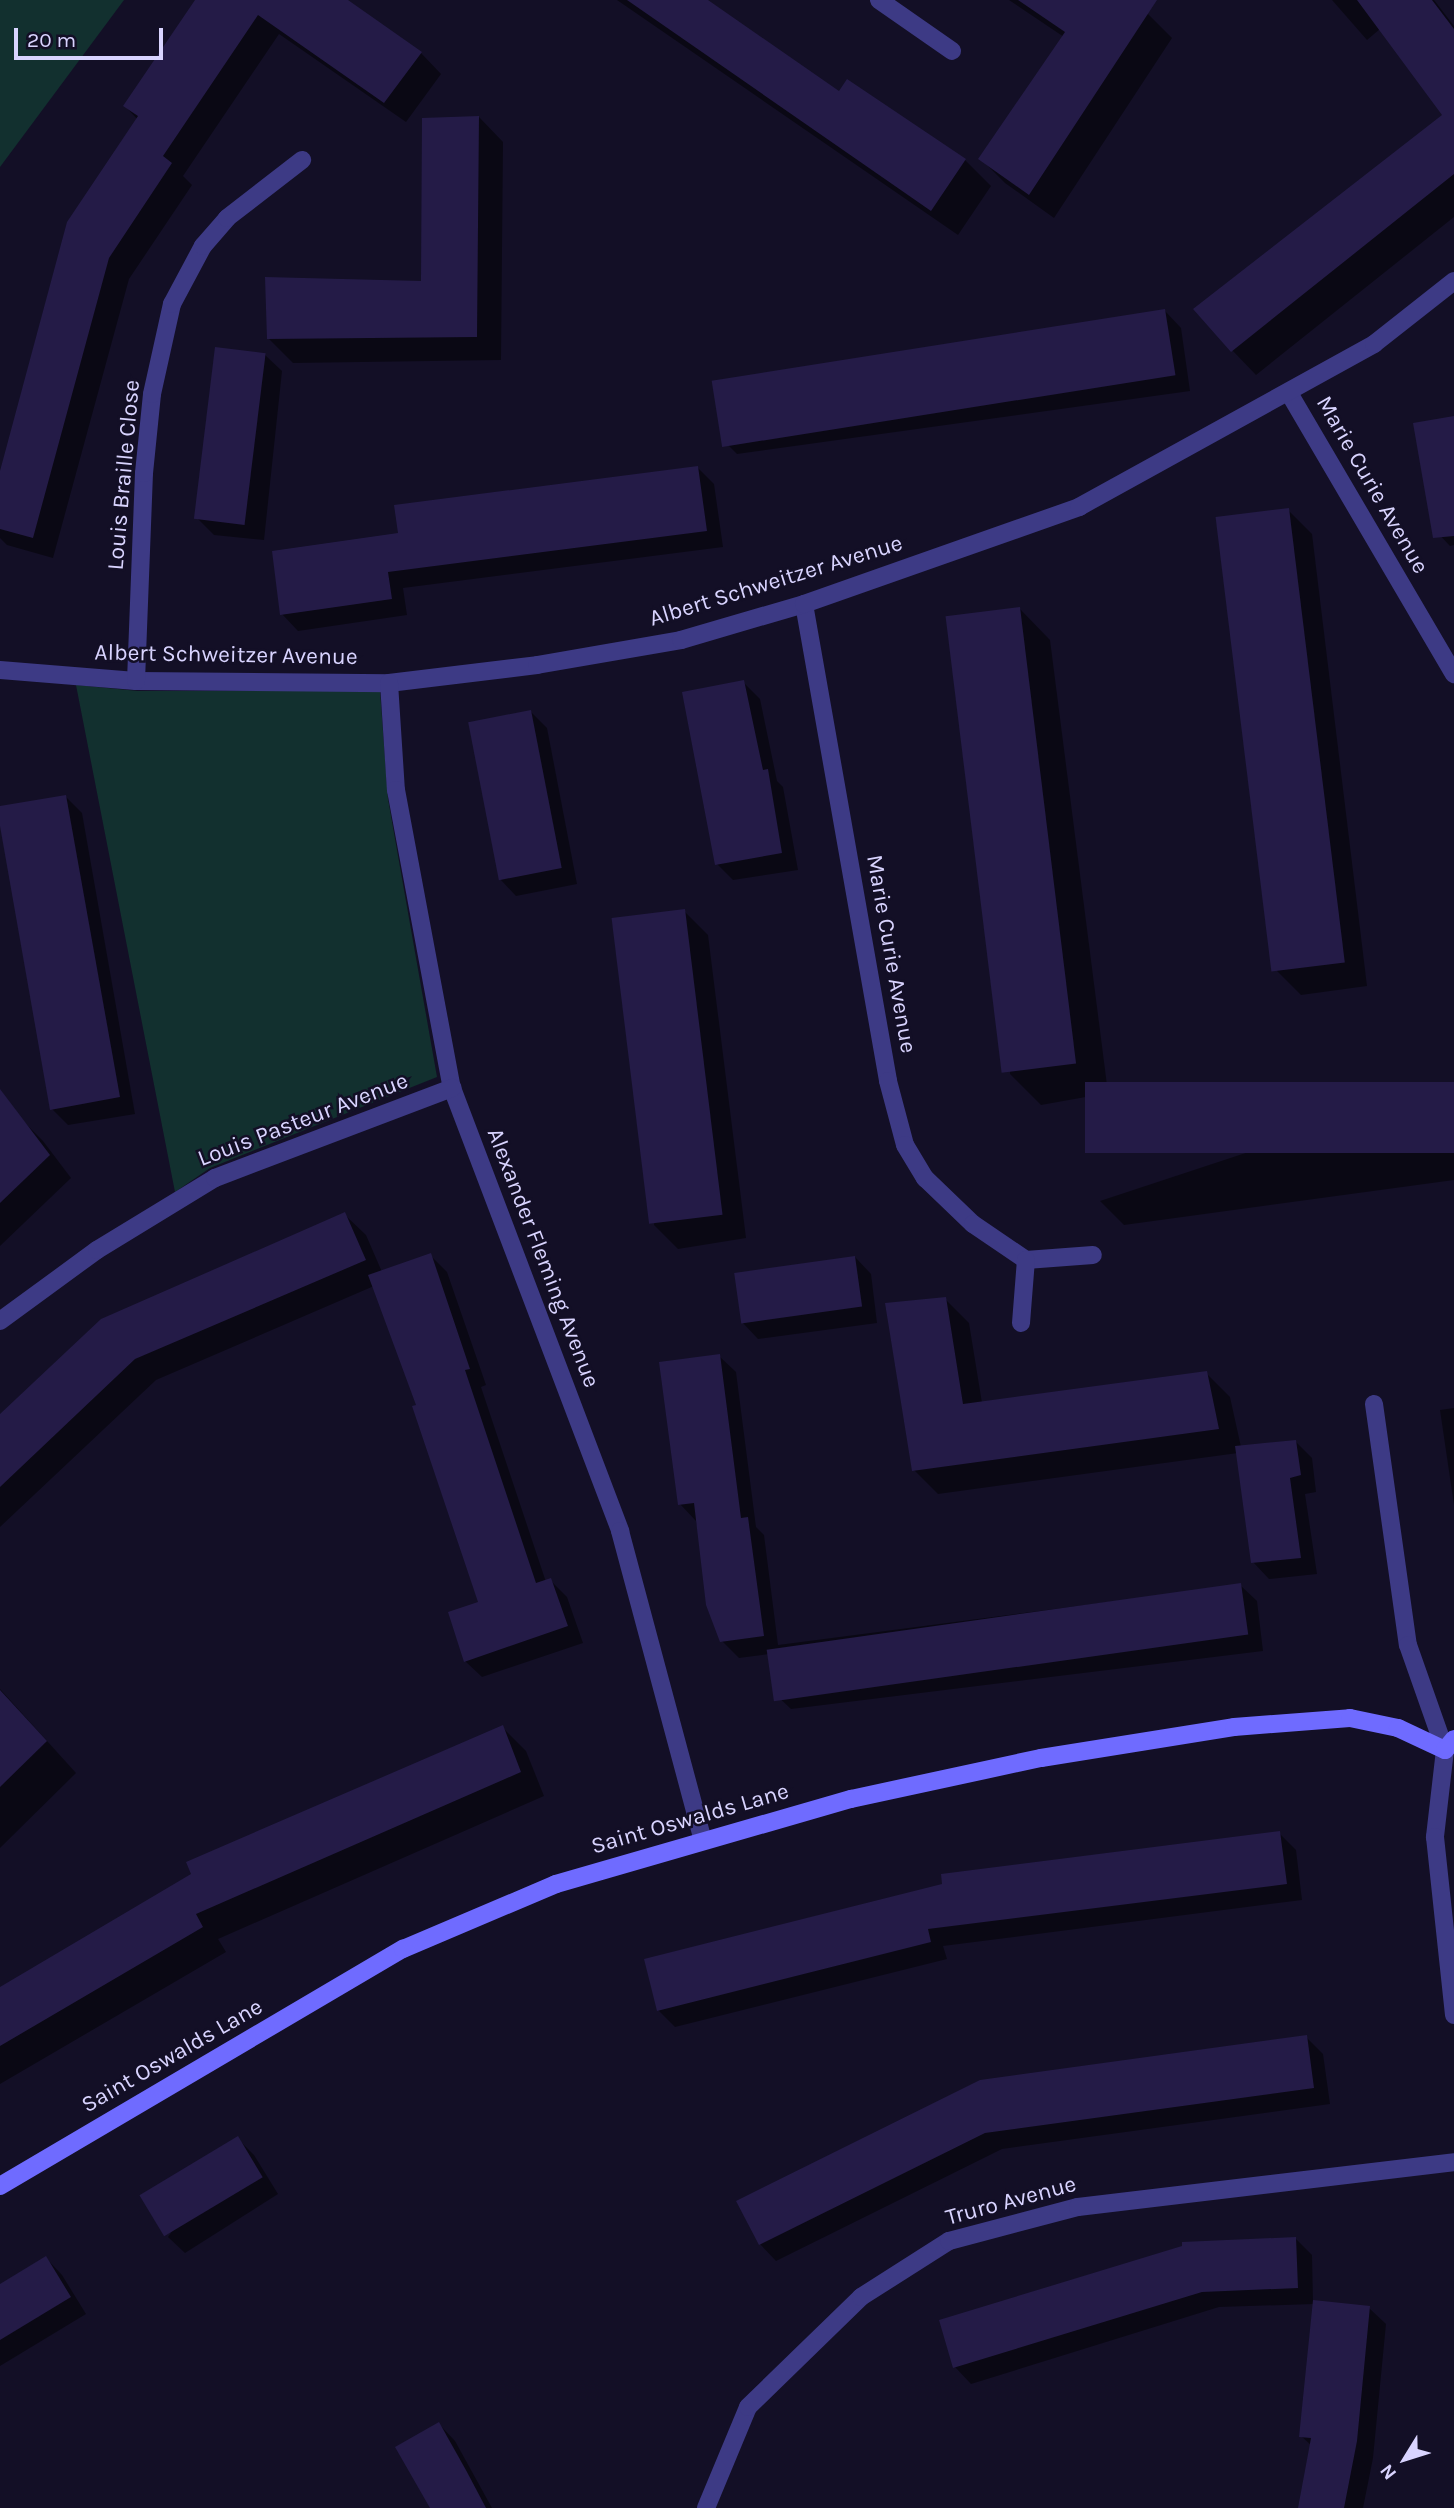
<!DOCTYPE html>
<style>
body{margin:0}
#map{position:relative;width:1454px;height:2508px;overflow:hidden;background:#130f26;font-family:Karla,sans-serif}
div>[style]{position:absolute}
.green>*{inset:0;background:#12302f}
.shadow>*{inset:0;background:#0007}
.building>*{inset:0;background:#241b47;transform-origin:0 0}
.lane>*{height:18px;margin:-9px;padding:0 9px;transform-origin:9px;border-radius:9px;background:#3d3a85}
.street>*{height:18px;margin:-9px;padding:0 9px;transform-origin:9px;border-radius:9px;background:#3d3a85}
.secondary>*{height:18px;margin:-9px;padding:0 9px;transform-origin:9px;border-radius:9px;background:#6f6bff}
span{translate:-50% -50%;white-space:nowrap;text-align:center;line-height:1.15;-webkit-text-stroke:5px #130f26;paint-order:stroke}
.street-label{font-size:23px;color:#d9d4ff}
.north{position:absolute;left:1370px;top:2424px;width:70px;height:70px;-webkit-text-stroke:5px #130f26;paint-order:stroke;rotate:232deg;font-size:19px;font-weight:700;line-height:28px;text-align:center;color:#d9d4ff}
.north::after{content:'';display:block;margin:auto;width:24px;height:32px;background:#d9d4ff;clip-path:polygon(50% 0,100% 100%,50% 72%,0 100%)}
.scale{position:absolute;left:14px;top:28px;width:149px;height:32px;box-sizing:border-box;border:4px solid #d9d4ff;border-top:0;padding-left:9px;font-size:21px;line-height:24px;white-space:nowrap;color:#d9d4ff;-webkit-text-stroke:5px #130f26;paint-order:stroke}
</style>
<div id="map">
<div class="green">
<i style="clip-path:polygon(0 0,124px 0,0 167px)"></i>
<i style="clip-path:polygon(76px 685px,138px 691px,380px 691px,388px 799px,437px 1077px,210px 1168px,175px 1192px)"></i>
</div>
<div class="shadow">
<i style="clip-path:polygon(197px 0,345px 0,421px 53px,441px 74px,406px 122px,279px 34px,183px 176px,192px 185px,129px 279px,53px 558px,7px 545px,0 538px,0 476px,138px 120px,125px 106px)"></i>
<i style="clip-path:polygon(617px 0,705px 0,839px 93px,965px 160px,991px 186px,958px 235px)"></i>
<i style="clip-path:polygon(1009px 0,1127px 0,1148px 14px,1172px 38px,1054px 218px,1005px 183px,981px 159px,1064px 37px)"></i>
<i style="clip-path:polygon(1332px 0,1434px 0,1454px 26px,1454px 217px,1256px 375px,1232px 350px,1446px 114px,1380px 29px,1367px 40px)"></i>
<i style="clip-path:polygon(479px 117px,503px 142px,501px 360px,293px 363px,269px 339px,423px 283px)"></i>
<i style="clip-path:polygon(1165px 311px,1181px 328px,1190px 391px,737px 454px,721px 438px)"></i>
<i style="clip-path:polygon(265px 355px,282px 371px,264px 540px,214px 535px,198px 519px)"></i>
<i style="clip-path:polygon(1454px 418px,1454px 545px,1450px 546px,1434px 529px)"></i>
<i style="clip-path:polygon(698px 468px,714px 484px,723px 547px,403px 588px,407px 615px,298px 631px,282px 614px,400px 535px)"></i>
<i style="clip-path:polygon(1288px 510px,1312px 534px,1367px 986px,1301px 995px,1277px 971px)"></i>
<i style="clip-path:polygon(1020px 609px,1050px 640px,1108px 1093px,1041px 1105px,1010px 1074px)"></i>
<i style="clip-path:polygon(743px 682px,760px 699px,777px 781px,783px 787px,798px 870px,733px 880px,717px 864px)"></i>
<i style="clip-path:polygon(530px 711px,547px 728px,577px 884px,516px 896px,500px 879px)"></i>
<i style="clip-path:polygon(66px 797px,82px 813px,135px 1114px,68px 1125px,52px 1109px,0 819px,0 808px)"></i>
<i style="clip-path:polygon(684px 911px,708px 935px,746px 1238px,678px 1249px,654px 1225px)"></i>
<i style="clip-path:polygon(1454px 1084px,1454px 1180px,1124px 1225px,1100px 1201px)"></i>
<i style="clip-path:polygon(21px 1119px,43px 1141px,71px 1178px,0 1246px,0 1139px)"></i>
<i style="clip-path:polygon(345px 1215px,366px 1235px,382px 1272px,430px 1255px,447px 1272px,486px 1385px,481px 1387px,546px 1582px,550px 1580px,567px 1597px,583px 1643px,482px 1677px,465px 1661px,480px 1603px,418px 1406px,374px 1286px,156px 1380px,0 1527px,0 1416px)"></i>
<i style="clip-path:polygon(855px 1257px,871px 1274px,877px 1323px,758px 1339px,742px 1322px)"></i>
<i style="clip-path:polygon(945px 1299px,969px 1323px,982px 1403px,1206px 1373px,1230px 1397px,1241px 1447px,1295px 1441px,1312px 1458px,1316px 1492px,1305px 1494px,1317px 1574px,1269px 1579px,1253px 1562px,1238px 1453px,938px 1494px,914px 1470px)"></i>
<i style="clip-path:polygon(719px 1356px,736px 1372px,756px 1527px,764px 1535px,778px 1645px,1240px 1585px,1257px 1601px,1263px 1651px,791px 1709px,774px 1693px,769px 1654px,739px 1658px,722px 1641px,696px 1521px,680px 1504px)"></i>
<i style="clip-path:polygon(1454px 1408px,1454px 1505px,1440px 1410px)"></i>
<i style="clip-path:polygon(0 1689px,76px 1773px,0 1848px)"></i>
<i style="clip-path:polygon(502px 1727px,526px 1751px,544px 1796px,218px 1939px,226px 1952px,0 2084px,0 1989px)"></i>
<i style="clip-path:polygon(1279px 1833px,1296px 1850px,1302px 1900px,943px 1946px,947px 1959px,675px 2027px,658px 2010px,646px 1961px)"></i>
<i style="clip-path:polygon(1306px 2037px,1323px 2054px,1330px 2104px,1002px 2149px,776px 2261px,760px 2244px,739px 2201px)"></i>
<i style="clip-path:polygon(237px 2138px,254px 2155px,278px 2194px,185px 2253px,168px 2237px)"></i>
<i style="clip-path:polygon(1295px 2238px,1312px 2255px,1313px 2302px,1369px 2308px,1386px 2324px,1373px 2458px,1363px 2508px,1299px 2508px,1312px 2446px,1301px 2436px,1314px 2304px,1219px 2307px,971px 2384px,955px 2367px)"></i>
<i style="clip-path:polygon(46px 2258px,62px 2275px,86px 2314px,0 2366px,0 2286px)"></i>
<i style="clip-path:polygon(439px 2424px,455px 2441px,492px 2508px,431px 2508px)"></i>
</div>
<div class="building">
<i style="clip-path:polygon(195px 0,348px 0,422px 52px,384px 103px,258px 15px,163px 156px,172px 163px,109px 258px,33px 538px,0 529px,0 471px,67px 222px,138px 116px,123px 106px)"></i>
<i style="clip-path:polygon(627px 0,708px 0,839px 91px,847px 79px,966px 159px,931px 211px)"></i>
<i style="clip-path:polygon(1018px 0,1157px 0,1029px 195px,978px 159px,1065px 32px)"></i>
<i style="clip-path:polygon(1357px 0,1432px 0,1454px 29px,1454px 174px,1231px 352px,1193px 309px,1442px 115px)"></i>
<i style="clip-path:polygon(479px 116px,477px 337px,267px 339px,265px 277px,421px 281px,422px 118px)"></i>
<i style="left:1165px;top:309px;width:67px;height:459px;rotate:81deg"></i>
<i style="left:215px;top:347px;width:51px;height:173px;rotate:7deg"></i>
<i style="clip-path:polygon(1454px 416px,1454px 536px,1433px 538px,1413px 423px)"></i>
<i style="clip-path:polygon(698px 466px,707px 531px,388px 572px,392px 599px,280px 615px,272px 551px,398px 533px,394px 505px)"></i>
<i style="left:1289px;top:508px;width:458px;height:74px;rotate:83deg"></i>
<i style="left:1020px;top:607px;width:460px;height:75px;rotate:83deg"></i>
<i style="clip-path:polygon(744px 680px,763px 770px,768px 769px,782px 853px,715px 865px,682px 692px)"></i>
<i style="left:531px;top:710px;width:161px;height:64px;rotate:79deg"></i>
<i style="clip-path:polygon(66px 795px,120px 1097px,50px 1110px,0 826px,0 806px)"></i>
<i style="left:685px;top:909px;width:308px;height:74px;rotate:83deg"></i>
<i style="left:1454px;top:1082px;width:71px;height:369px;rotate:90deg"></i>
<i style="clip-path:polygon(0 1089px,50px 1155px,0 1203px)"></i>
<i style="clip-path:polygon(345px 1212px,366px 1260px,135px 1359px,0 1487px,0 1414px,101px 1319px)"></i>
<i style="clip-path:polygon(431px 1253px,470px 1369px,465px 1370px,536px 1583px,551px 1578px,568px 1626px,464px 1662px,448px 1612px,478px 1602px,412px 1406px,416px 1405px,368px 1275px)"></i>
<i style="left:855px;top:1256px;width:51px;height:122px;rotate:82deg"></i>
<i style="clip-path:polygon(946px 1297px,963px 1404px,1207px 1371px,1219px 1429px,912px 1471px,885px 1303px)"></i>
<i style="clip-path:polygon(720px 1354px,741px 1518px,748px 1517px,764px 1636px,720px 1642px,706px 1605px,694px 1503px,678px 1505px,659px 1362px)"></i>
<i style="clip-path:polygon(1296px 1440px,1301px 1475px,1290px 1478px,1301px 1558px,1251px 1563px,1235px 1446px)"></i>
<i style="left:1241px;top:1583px;width:52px;height:479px;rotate:82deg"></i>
<i style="clip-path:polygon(0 1690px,47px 1741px,0 1787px)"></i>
<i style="clip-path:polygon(503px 1725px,521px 1772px,196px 1914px,203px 1927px,0 2046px,0 1987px,191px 1874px,186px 1862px)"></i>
<i style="clip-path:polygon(1280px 1831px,1287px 1884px,928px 1929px,931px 1942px,657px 2011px,644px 1959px,942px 1884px,941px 1874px)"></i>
<i style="clip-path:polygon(1307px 2035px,1314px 2088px,985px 2133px,759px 2245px,736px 2201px,980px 2080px)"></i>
<i style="left:238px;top:2136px;width:48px;height:115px;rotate:59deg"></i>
<i style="clip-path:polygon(1296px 2237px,1298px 2288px,1202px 2292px,953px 2368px,939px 2320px,1182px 2246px,1182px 2242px)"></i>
<i style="clip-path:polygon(46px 2256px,71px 2297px,0 2340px,0 2284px)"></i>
<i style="clip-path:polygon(1313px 2300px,1370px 2306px,1357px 2441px,1344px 2508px,1298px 2508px,1311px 2438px,1299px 2437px)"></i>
<i style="clip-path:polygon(439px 2422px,467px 2472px,486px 2508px,430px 2508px,395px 2447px)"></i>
</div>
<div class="lane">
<i style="left:879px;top:0;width:89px;rotate:34.9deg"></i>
<i style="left:1374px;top:1404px;width:243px;rotate:82deg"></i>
<i style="left:1408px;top:1645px;width:111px;rotate:70.6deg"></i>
</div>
<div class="street">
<i style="left:1289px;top:393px;width:326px;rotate:59.6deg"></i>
<i style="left:804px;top:604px;width:484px;rotate:80deg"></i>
<i style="left:888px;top:1081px;width:66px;rotate:75.1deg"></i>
<i style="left:905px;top:1145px;width:39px;rotate:59deg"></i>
<i style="left:925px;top:1178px;width:66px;rotate:43.8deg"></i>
<i style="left:973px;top:1224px;width:64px;rotate:34.2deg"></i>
<i style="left:1026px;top:1260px;width:67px;rotate:-4.3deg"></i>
<i style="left:0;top:670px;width:136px;rotate:4.6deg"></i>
<i style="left:136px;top:681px;width:253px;rotate:0.5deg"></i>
<i style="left:389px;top:683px;width:149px;rotate:-6.9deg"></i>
<i style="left:537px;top:665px;width:146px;rotate:-9.8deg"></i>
<i style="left:681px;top:640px;width:128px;rotate:-16.3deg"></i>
<i style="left:804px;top:604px;width:292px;rotate:-19.4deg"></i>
<i style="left:1079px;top:507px;width:337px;rotate:-28.9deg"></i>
<i style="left:1374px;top:344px;width:102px;rotate:-38.2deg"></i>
<i style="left:136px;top:681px;width:208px;rotate:-87.8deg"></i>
<i style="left:144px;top:473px;width:79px;rotate:-84.2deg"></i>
<i style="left:152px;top:394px;width:92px;rotate:-77.5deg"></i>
<i style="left:172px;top:304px;width:66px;rotate:-61.9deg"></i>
<i style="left:203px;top:246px;width:37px;rotate:-49deg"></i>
<i style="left:227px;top:218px;width:95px;rotate:-37.7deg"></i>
<i style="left:389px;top:683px;width:107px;rotate:86.3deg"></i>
<i style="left:396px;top:790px;width:303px;rotate:79.4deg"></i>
<i style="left:452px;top:1088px;width:474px;rotate:69.2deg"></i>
<i style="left:620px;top:1531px;width:320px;rotate:75deg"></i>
<i style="left:0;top:1321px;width:120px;rotate:-36.2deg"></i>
<i style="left:97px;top:1250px;width:138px;rotate:-31.4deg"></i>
<i style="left:215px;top:1178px;width:254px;rotate:-20.8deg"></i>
<i style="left:1021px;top:1323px;width:63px;rotate:-85.5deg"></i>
<i style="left:1445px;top:1750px;width:88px;rotate:96.6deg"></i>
<i style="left:1435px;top:1837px;width:179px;rotate:83.9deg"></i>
<i style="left:706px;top:2508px;width:109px;rotate:-67.4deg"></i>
<i style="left:748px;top:2407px;width:158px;rotate:-44.2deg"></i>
<i style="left:861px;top:2297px;width:104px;rotate:-32.5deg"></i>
<i style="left:949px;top:2241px;width:133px;rotate:-14.8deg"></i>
<i style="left:1078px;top:2207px;width:379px;rotate:-6.8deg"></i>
</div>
<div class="secondary">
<i style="left:0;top:2186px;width:468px;rotate:-30.5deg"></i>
<i style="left:403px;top:1949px;width:166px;rotate:-23deg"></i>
<i style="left:556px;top:1884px;width:307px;rotate:-16.1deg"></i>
<i style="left:851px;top:1799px;width:194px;rotate:-12.2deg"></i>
<i style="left:1041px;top:1758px;width:195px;rotate:-9.1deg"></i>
<i style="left:1234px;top:1727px;width:116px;rotate:-4.4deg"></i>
<i style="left:1350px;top:1718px;width:49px;rotate:11.8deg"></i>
<i style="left:1398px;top:1728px;width:52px;rotate:25.1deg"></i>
<i style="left:1445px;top:1750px;width:14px;rotate:-51deg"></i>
</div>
<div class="street-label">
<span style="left:124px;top:475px;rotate:-85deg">Louis Braille Close</span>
<span style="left:1372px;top:485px;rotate:60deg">Marie Curie Avenue</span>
<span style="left:776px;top:581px;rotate:-17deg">Albert Schweitzer Avenue</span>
<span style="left:226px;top:655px;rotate:1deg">Albert Schweitzer Avenue</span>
<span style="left:891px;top:954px;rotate:80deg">Marie Curie Avenue</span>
<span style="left:303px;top:1120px;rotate:-21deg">Louis Pasteur Avenue</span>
<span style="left:543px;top:1258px;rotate:69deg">Alexander Fleming Avenue</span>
<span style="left:690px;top:1819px;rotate:-16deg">Saint Oswalds Lane</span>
<span style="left:172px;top:2056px;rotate:-30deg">Saint Oswalds Lane</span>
<span style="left:1011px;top:2201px;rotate:-15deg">Truro Avenue</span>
</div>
<div class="north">N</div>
<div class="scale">20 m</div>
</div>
